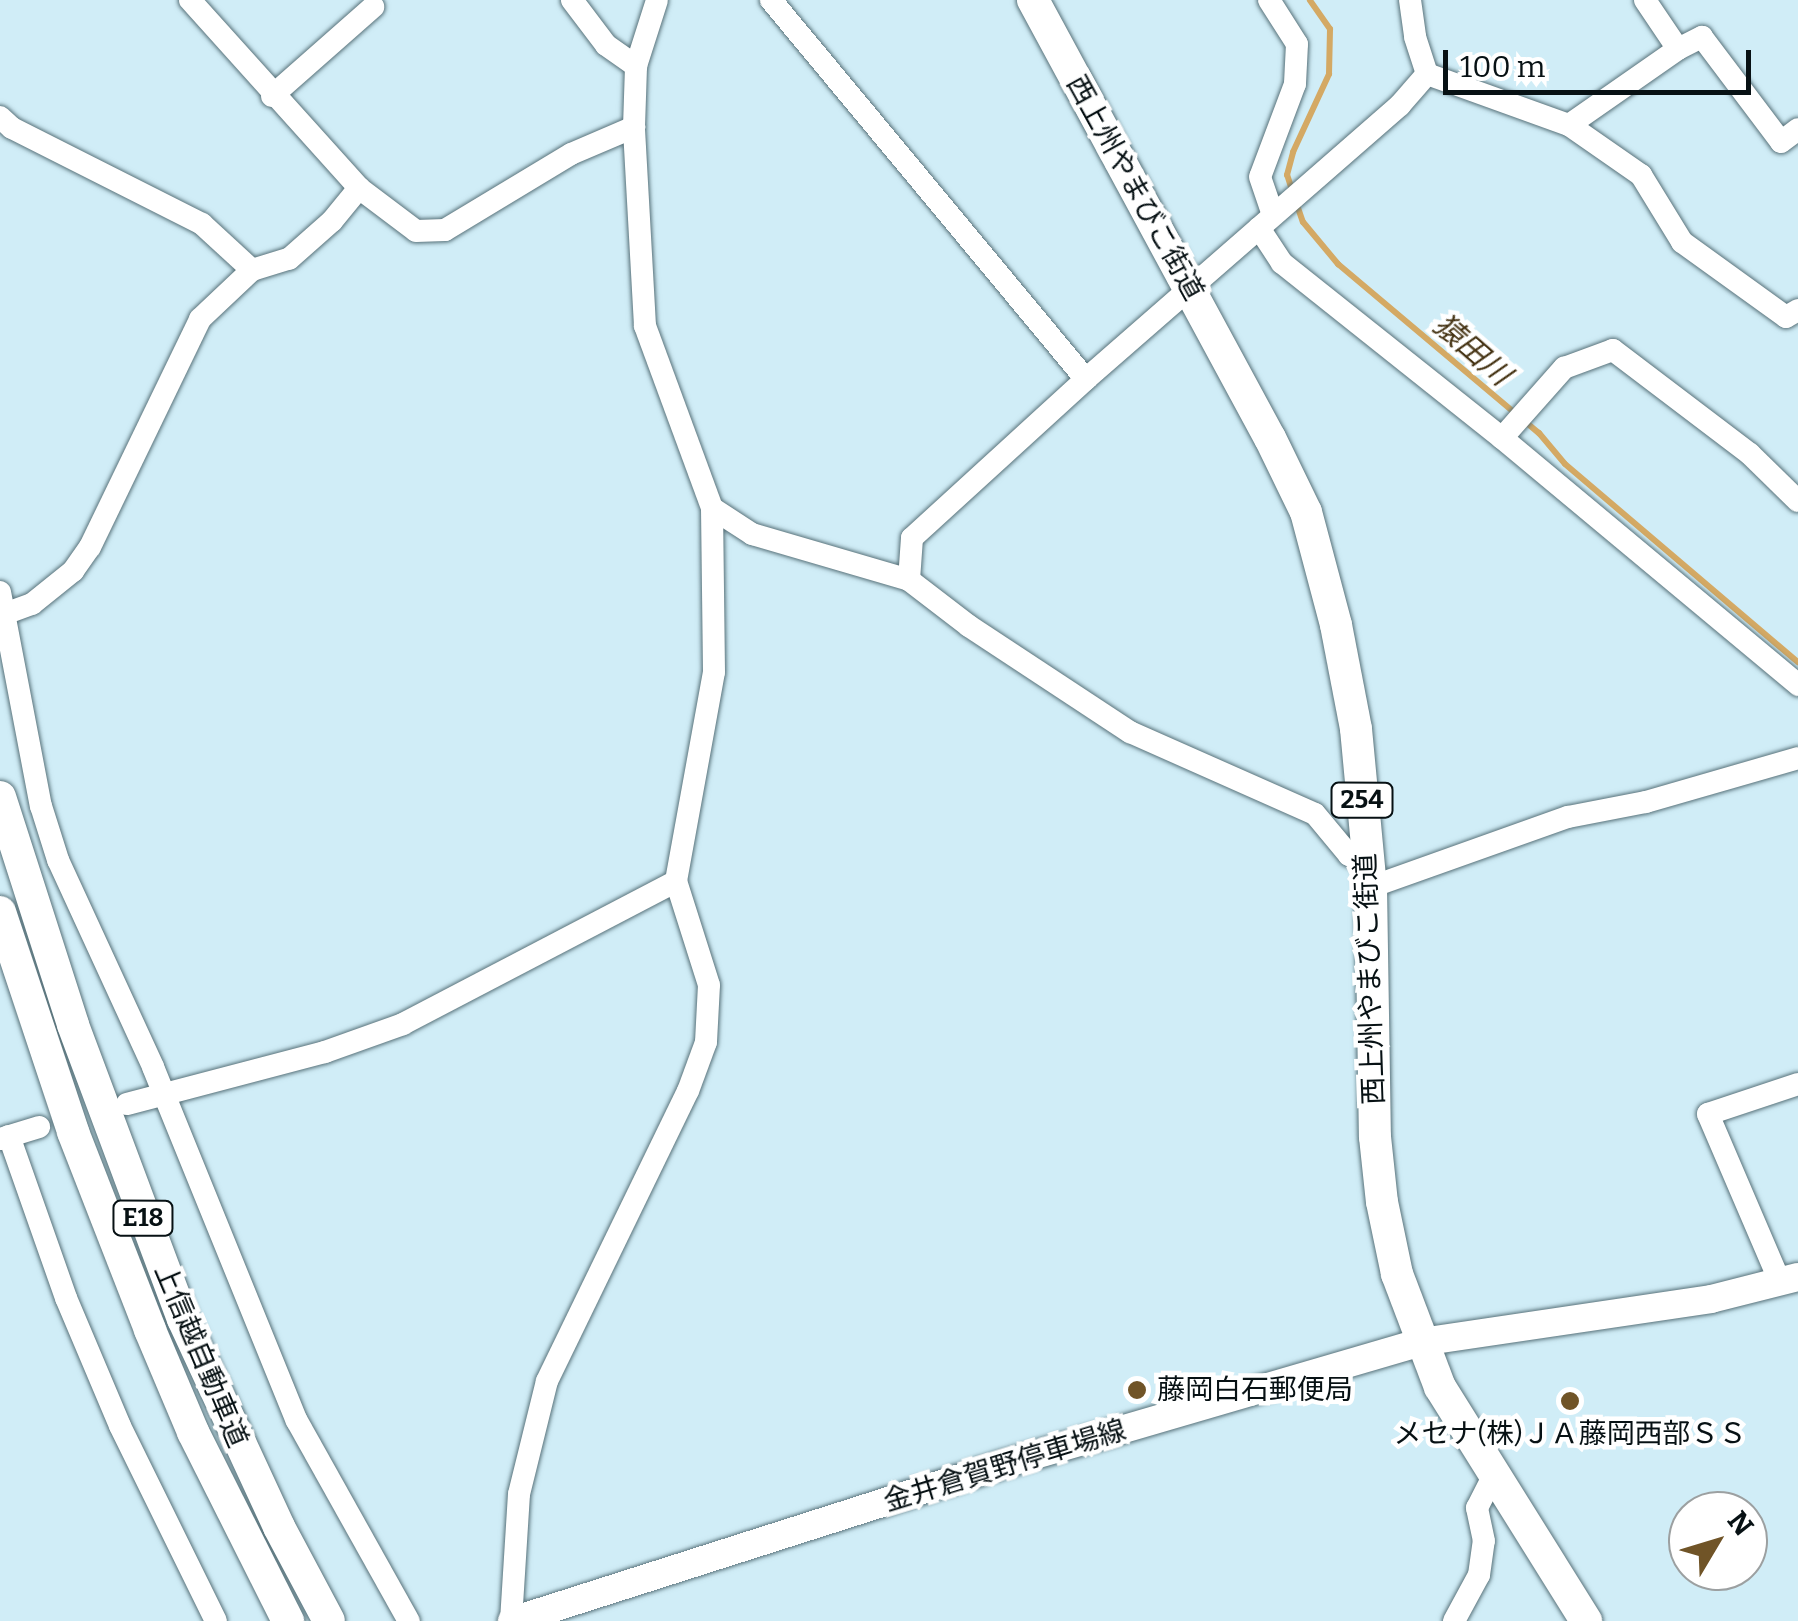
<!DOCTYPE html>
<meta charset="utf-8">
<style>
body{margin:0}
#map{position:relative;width:1798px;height:1621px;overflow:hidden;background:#d0edf7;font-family:Bitter,"Noto Sans JP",serif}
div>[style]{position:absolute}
.stream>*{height:6px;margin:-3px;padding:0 3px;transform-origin:3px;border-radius:3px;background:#d4a964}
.roads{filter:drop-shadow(0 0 2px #58727a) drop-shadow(0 0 2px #58727a)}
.minor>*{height:22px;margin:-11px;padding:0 11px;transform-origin:11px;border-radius:11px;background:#fff}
.major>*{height:28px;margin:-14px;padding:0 14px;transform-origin:14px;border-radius:14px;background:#fff}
.highway>*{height:32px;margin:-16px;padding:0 16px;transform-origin:16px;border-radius:16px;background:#fff}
.dots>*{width:28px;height:28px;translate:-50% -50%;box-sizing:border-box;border:5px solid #fff;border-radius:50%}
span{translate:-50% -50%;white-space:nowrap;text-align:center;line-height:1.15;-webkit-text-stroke:9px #fff;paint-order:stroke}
.shield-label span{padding:2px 8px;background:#fff;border:2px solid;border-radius:8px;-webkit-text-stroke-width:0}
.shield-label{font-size:25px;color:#071114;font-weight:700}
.street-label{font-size:28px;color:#071114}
.poi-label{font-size:28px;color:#071114}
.left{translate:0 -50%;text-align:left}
.water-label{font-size:30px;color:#463415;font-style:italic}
.north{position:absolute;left:1668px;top:1491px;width:100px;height:100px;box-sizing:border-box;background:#fff;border:2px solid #9ca0a1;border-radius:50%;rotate:52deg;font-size:28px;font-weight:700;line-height:40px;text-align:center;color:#071114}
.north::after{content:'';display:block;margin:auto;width:35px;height:45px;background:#705427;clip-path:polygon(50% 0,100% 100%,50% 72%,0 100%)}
.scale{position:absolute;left:1443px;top:50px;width:308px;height:45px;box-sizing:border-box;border:5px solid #071114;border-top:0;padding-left:12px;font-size:30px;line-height:35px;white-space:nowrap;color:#071114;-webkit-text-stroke:8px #fff;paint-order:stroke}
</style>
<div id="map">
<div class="stream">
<i style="left:1293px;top:193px;width:19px;rotate:-108deg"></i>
<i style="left:1287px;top:175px;width:24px;rotate:-75deg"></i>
<i style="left:1293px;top:152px;width:86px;rotate:-65.2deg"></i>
<i style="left:1329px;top:74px;width:45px;rotate:-88.7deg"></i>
<i style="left:1330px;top:29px;width:35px;rotate:-125deg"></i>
<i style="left:1297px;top:205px;width:18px;rotate:71deg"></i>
<i style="left:1303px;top:222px;width:55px;rotate:50.2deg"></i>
<i style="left:1338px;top:264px;width:263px;rotate:40.1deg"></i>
<i style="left:1539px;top:433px;width:40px;rotate:50deg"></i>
<i style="left:1565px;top:464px;width:306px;rotate:40.4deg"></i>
</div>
<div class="roads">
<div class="minor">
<i style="left:190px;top:0;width:253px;rotate:48deg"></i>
<i style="left:572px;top:0;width:56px;rotate:52.9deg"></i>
<i style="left:606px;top:45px;width:37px;rotate:35deg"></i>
<i style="left:771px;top:0;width:493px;rotate:50.3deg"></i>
<i style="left:1269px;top:0;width:52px;rotate:57.5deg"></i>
<i style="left:1297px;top:44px;width:40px;rotate:92.9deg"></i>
<i style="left:1295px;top:84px;width:99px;rotate:110.6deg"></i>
<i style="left:1260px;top:177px;width:40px;rotate:71.1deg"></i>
<i style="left:1410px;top:0;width:37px;rotate:82deg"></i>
<i style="left:1415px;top:37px;width:39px;rotate:72deg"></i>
<i style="left:1678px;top:49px;width:27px;rotate:-27deg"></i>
<i style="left:1702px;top:37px;width:131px;rotate:53deg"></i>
<i style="left:1781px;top:142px;width:21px;rotate:-37deg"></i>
<i style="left:1427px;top:74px;width:151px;rotate:19.8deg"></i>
<i style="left:1569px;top:125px;width:88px;rotate:34.8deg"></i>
<i style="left:1641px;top:175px;width:79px;rotate:58.5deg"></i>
<i style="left:1682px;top:242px;width:128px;rotate:35.8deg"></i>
<i style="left:1786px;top:317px;width:14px;rotate:-30deg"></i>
<i style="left:272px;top:96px;width:135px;rotate:-41.4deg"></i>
<i style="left:0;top:117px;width:16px;rotate:43deg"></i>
<i style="left:12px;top:128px;width:213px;rotate:26.8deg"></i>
<i style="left:202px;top:224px;width:68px;rotate:42.6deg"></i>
<i style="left:1569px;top:125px;width:133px;rotate:-34.9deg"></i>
<i style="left:1678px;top:49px;width:59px;rotate:-124deg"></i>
<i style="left:1259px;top:228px;width:42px;rotate:56.7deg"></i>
<i style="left:1282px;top:263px;width:281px;rotate:38.5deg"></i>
<i style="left:1502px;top:438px;width:386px;rotate:39.8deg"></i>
<i style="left:1502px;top:438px;width:94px;rotate:-48.5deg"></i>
<i style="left:1564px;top:368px;width:52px;rotate:-20.2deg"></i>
<i style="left:1613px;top:350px;width:172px;rotate:37.2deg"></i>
<i style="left:1750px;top:454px;width:67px;rotate:44.4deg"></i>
<i style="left:712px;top:508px;width:48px;rotate:33deg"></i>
<i style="left:752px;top:534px;width:164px;rotate:16.3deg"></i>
<i style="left:909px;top:580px;width:76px;rotate:37.5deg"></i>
<i style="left:969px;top:626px;width:193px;rotate:33.4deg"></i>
<i style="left:1130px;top:732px;width:202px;rotate:23.9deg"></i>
<i style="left:1315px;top:814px;width:53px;rotate:50.3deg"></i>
<i style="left:1349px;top:855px;width:20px;rotate:27deg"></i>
<i style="left:909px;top:580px;width:42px;rotate:-85.9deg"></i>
<i style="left:912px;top:538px;width:236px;rotate:-42.4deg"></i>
<i style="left:1086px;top:379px;width:417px;rotate:-41.1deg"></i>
<i style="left:1400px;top:105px;width:41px;rotate:-48.9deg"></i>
<i style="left:0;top:592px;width:218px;rotate:79.2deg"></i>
<i style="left:41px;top:806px;width:57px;rotate:72.5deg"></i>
<i style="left:58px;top:860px;width:228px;rotate:65.3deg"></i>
<i style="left:153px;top:1067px;width:382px;rotate:67.9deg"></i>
<i style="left:297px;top:1421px;width:229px;rotate:60.8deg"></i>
<i style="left:7px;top:613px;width:27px;rotate:-20deg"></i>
<i style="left:32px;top:604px;width:53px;rotate:-38.8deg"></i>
<i style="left:73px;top:571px;width:29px;rotate:-55deg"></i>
<i style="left:90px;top:547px;width:253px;rotate:-64.2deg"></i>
<i style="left:200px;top:319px;width:71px;rotate:-43.3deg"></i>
<i style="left:252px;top:270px;width:39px;rotate:-17deg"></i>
<i style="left:289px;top:259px;width:57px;rotate:-41.5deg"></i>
<i style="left:332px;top:221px;width:43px;rotate:-50.7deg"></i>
<i style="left:359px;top:188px;width:71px;rotate:37deg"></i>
<i style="left:416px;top:231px;width:29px;rotate:-2deg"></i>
<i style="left:445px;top:230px;width:147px;rotate:-31.1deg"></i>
<i style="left:571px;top:154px;width:69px;rotate:-23.2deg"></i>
<i style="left:1371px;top:887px;width:209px;rotate:-19.6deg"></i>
<i style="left:1568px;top:817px;width:79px;rotate:-10.9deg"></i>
<i style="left:1646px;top:802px;width:158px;rotate:-16.1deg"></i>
<i style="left:127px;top:1104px;width:205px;rotate:-14.7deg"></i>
<i style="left:325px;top:1052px;width:83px;rotate:-19.7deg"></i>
<i style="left:403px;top:1024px;width:308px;rotate:-27.6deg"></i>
<i style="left:9px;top:1136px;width:172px;rotate:70.6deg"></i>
<i style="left:66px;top:1298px;width:139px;rotate:67.1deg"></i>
<i style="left:120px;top:1426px;width:217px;rotate:63.8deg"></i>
<i style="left:0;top:1139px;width:41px;rotate:-17.1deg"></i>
<i style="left:1780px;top:1282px;width:183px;rotate:-113.2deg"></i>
<i style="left:1708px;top:1114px;width:95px;rotate:-18.4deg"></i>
<i style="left:511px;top:1621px;width:127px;rotate:-86.4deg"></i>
<i style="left:519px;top:1494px;width:116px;rotate:-76.1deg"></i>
<i style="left:547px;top:1381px;width:322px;rotate:-64.1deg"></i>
<i style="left:688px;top:1091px;width:52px;rotate:-69.8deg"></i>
<i style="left:706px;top:1042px;width:57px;rotate:-87deg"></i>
<i style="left:709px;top:985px;width:109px;rotate:-107.6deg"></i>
<i style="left:676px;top:881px;width:212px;rotate:-79.7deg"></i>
<i style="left:714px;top:672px;width:164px;rotate:-90.7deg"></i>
<i style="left:712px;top:508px;width:194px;rotate:-110.2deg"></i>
<i style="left:645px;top:326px;width:199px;rotate:-93.2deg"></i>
<i style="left:634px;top:127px;width:61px;rotate:-88.1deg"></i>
<i style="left:636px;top:66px;width:69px;rotate:-72.3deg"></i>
<i style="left:1454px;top:1621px;width:52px;rotate:-61.5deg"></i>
<i style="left:1479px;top:1575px;width:34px;rotate:-82deg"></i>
<i style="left:1484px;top:1541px;width:34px;rotate:-102deg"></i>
<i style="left:1477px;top:1508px;width:35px;rotate:-63deg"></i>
</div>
<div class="major">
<i style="left:512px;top:1621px;width:513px;rotate:-17.69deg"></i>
<i style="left:1001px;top:1465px;width:438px;rotate:-16.3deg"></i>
<i style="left:1421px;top:1342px;width:293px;rotate:-8.4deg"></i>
<i style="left:1711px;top:1299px;width:90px;rotate:-14.2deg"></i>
</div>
<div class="highway">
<i style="left:1033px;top:0;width:498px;rotate:61.6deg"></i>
<i style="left:1270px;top:438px;width:82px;rotate:64.1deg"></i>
<i style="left:1306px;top:512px;width:117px;rotate:75.1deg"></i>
<i style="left:1336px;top:625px;width:106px;rotate:79.1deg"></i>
<i style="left:1356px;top:729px;width:159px;rotate:84.6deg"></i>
<i style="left:1371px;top:887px;width:250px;rotate:89.1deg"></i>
<i style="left:1375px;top:1137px;width:65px;rotate:83.9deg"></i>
<i style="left:1382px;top:1202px;width:74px;rotate:78.2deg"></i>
<i style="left:1397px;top:1274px;width:121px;rotate:69.2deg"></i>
<i style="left:1440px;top:1387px;width:276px;rotate:58deg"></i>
<i style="left:0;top:797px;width:239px;rotate:72.2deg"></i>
<i style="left:73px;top:1025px;width:314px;rotate:69.5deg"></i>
<i style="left:183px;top:1319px;width:229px;rotate:65.2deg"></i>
<i style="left:279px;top:1527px;width:106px;rotate:62deg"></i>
<i style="left:0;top:912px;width:232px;rotate:71.6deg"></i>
<i style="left:73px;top:1132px;width:212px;rotate:68.7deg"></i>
<i style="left:150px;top:1330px;width:111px;rotate:67.1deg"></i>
<i style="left:193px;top:1432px;width:212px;rotate:63.3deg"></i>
</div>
</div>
<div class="dots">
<i style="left:1137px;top:1390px;background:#705427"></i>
<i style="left:1570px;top:1401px;background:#705427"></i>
</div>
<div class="shield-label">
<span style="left:1362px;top:800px">254</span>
<span style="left:143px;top:1218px">E18</span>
</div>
<div class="street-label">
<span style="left:1135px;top:188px;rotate:61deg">西上州やまびこ街道</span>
<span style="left:1370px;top:979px;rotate:-92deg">西上州やまびこ街道</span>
<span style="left:201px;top:1356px;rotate:67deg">上信越自動車道</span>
<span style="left:1005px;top:1466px;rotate:-17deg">金井倉賀野停車場線</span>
</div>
<div class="poi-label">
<span class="left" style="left:1157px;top:1390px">藤岡白石郵便局</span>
<span style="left:1570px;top:1434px">メセナ(株)ＪＡ藤岡西部ＳＳ</span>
</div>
<div class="water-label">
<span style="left:1472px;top:350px;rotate:41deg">猿田川</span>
</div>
<div class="north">N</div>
<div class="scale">100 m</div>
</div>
